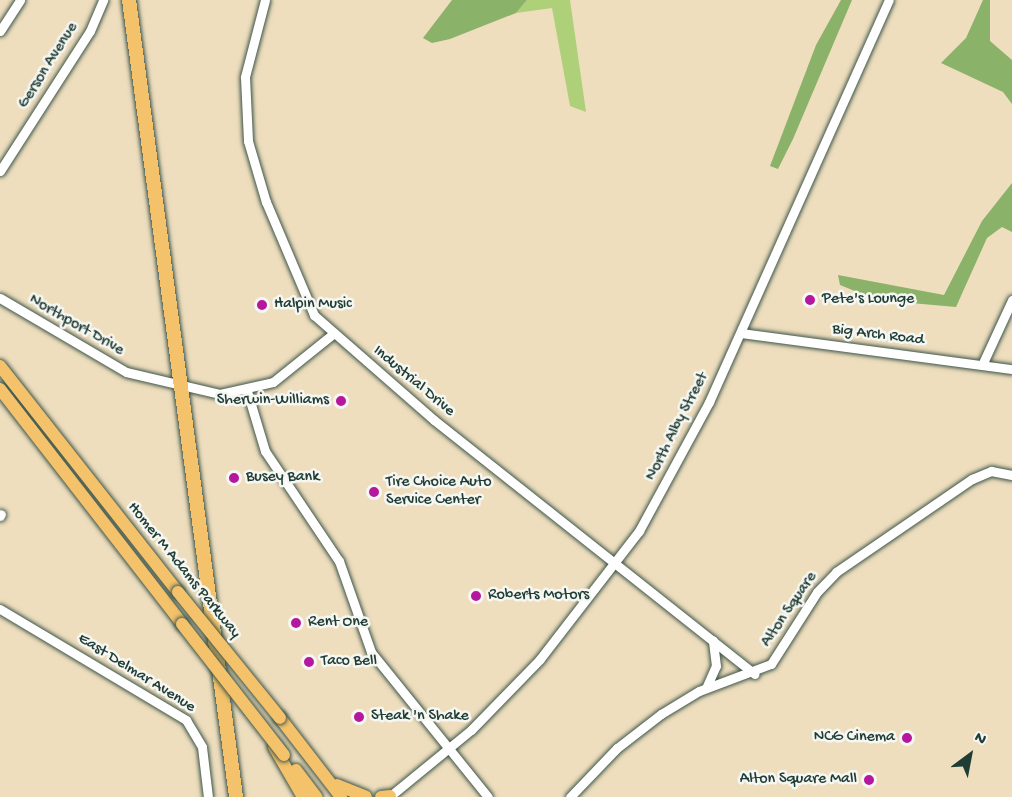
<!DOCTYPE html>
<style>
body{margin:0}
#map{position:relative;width:1012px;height:797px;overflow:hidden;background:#eedebe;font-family:"Gochi Hand",sans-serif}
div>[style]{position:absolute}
.green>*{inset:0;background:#aed078}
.forest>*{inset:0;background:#8ab268}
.roads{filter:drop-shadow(0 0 2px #3e5549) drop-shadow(0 0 2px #3e5549)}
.minor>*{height:9px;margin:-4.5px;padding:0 4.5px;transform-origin:4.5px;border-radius:4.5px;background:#fff}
.major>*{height:12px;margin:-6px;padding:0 6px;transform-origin:6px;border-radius:6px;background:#f4c26a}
.highway>*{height:14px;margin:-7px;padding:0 7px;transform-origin:7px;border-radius:7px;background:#f4c26a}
.bridges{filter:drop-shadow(0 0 2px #3e5549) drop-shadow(0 0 2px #3e5549)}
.major-bridge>*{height:12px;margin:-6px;padding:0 6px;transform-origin:6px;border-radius:6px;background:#f4c26a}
.dots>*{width:16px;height:16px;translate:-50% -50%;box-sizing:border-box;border:3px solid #f6f6f2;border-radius:50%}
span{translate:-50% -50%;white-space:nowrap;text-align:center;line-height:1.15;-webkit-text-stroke:5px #f6f6f2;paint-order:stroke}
.street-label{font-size:16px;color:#1f3d34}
.poi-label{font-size:16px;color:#1f3d34}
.left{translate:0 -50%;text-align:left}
.right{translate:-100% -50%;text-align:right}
.north{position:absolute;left:940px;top:725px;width:60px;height:60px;-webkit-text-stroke:4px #f6f6f2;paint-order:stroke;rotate:32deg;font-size:16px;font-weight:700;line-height:24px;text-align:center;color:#1f3d34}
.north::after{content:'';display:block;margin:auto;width:21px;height:27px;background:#1f3d34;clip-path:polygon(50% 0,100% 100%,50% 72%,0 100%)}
</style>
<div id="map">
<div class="green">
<i style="clip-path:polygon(527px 0,570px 0,586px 112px,570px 106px,552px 8px,516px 13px)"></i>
</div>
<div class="forest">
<i style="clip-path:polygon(452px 0,527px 0,516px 13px,450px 39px,432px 43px,423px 38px)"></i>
<i style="clip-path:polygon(841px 0,852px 0,793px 139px,778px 169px,770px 166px,816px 45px)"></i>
<i style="clip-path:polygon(983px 0,990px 0,990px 41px,1012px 60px,1012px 104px,1003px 92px,941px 63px,966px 38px)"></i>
<i style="clip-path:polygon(1012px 183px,1012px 232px,1002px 227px,987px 238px,956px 307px,877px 300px,840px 285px,838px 275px,944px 295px,982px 221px)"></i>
</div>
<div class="roads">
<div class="minor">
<i style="left:265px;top:0;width:80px;rotate:104.6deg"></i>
<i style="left:245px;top:77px;width:64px;rotate:87.3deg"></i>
<i style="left:248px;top:141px;width:64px;rotate:73.6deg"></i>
<i style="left:266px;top:202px;width:123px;rotate:67deg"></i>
<i style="left:314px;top:315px;width:159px;rotate:41.2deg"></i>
<i style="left:434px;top:420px;width:409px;rotate:38.4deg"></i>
<i style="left:0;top:31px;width:37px;rotate:-57deg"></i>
<i style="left:0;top:171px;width:166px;rotate:-57.3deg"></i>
<i style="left:90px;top:31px;width:34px;rotate:-67deg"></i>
<i style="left:0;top:298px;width:146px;rotate:30.4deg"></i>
<i style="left:126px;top:372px;width:97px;rotate:13.2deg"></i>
<i style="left:220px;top:394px;width:54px;rotate:-12.8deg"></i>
<i style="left:273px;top:382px;width:77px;rotate:-38.7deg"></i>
<i style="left:741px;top:333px;width:273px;rotate:7.6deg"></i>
<i style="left:982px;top:365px;width:72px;rotate:-65.2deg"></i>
<i style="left:247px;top:391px;width:63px;rotate:73.3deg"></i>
<i style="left:265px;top:451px;width:133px;rotate:56.1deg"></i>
<i style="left:339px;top:561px;width:96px;rotate:70.6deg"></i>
<i style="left:371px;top:652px;width:186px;rotate:51.1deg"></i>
<i style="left:0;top:516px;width:2px;rotate:-63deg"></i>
<i style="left:0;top:609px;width:217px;rotate:30.8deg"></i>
<i style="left:186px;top:720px;width:31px;rotate:59deg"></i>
<i style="left:202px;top:747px;width:50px;rotate:83.2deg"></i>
<i style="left:706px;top:688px;width:24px;rotate:-66deg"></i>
<i style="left:716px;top:666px;width:26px;rotate:-97deg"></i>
<i style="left:389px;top:797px;width:106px;rotate:-39.3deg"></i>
<i style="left:471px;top:730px;width:99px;rotate:-45.8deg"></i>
<i style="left:540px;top:659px;width:162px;rotate:-52.3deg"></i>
<i style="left:639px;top:531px;width:147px;rotate:-61.5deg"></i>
<i style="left:709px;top:402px;width:440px;rotate:-65.9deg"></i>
<i style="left:570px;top:797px;width:68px;rotate:-46.2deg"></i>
<i style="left:617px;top:748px;width:56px;rotate:-37.7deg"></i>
<i style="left:661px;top:714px;width:44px;rotate:-31.2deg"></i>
<i style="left:699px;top:691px;width:77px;rotate:-20.6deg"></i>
<i style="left:771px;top:664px;width:85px;rotate:-57.4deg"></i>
<i style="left:817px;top:592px;width:28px;rotate:-46deg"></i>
<i style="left:836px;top:572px;width:165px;rotate:-34.4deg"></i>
<i style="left:972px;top:479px;width:21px;rotate:-23deg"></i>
<i style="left:991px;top:471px;width:21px;rotate:11deg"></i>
</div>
<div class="major">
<i style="left:0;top:366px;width:288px;rotate:51.8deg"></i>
<i style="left:0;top:389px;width:297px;rotate:52.2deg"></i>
<i style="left:280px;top:718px;width:100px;rotate:52.3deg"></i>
<i style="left:274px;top:747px;width:58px;rotate:59.9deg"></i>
<i style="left:296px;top:770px;width:34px;rotate:53deg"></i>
<i style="left:337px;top:785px;width:31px;rotate:22deg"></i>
<i style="left:381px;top:797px;width:9px;rotate:-6deg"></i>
</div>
<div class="highway">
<i style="left:129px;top:0;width:804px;rotate:82.35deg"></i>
</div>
</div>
<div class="bridges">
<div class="major-bridge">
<i style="left:178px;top:592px;width:162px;rotate:51deg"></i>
<i style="left:182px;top:624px;width:166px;rotate:52.1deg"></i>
</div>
</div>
<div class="dots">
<i style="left:810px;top:300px;background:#b5179e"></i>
<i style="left:262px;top:305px;background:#b5179e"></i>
<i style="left:341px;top:401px;background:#b5179e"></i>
<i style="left:234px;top:478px;background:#b5179e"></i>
<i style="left:374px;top:492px;background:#b5179e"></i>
<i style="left:476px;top:596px;background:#b5179e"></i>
<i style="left:296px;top:623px;background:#b5179e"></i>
<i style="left:309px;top:662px;background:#b5179e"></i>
<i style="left:359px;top:717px;background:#b5179e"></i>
<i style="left:907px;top:738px;background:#b5179e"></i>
<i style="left:869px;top:780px;background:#b5179e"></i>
</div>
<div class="street-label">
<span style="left:49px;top:66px;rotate:-58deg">Gerson Avenue</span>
<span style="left:76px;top:326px;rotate:30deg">Northport Drive</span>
<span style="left:878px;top:336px;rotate:7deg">Big Arch Road</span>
<span style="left:413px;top:382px;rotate:40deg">Industrial Drive</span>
<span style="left:678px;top:427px;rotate:-63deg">North Alby Street</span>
<span style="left:183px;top:571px;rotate:51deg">Homer M Adams Parkway</span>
<span style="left:790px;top:610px;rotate:-56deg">Alton Square</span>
<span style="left:136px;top:674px;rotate:32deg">East Delmar Avenue</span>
</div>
<div class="poi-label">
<span class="left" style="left:822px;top:300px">Pete's Lounge</span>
<span class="left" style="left:274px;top:305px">Halpin Music</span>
<span class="right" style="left:329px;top:401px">Sherwin-Williams</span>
<span class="left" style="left:246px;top:478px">Busey Bank</span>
<span class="left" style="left:386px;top:492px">Tire Choice Auto<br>Service Center</span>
<span class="left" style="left:488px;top:596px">Roberts Motors</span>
<span class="left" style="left:308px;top:623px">Rent One</span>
<span class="left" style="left:321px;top:662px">Taco Bell</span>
<span class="left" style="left:371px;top:717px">Steak 'n Shake</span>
<span class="right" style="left:895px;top:738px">NCG Cinema</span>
<span class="right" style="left:857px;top:780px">Alton Square Mall</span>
</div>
<div class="north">N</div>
</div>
